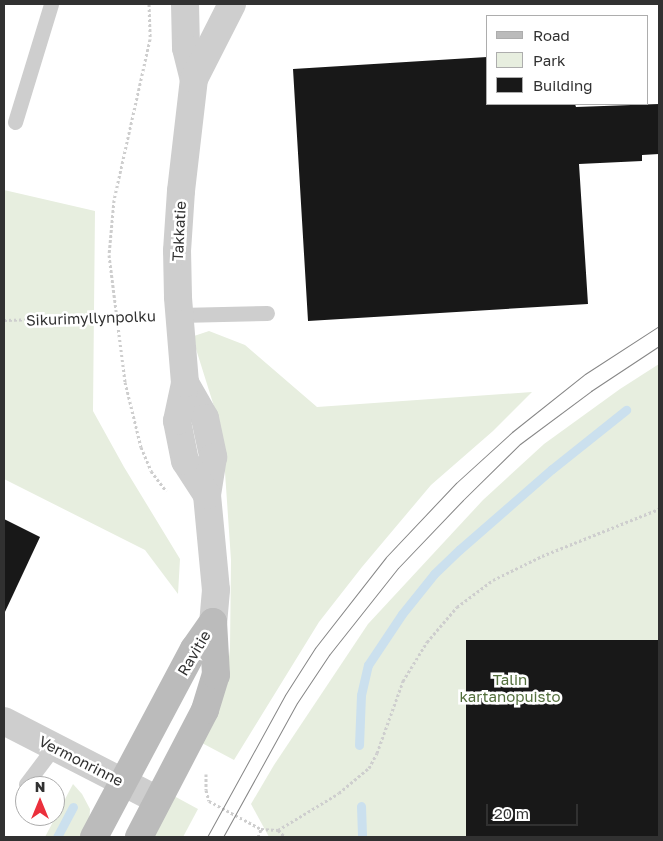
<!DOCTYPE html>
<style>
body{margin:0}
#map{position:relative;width:663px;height:841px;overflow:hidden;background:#fff;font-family:"Golos Text",sans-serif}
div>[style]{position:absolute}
.green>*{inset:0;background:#e7eedf}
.stream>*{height:9px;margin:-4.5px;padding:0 4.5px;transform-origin:4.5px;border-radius:4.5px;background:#cbe0ee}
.building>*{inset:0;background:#181818;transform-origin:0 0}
.path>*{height:3px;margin-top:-1.5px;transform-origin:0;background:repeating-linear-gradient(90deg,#cecece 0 2.5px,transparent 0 5px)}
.lane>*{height:15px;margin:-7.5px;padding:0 7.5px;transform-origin:7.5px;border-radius:7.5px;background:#cecece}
.street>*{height:28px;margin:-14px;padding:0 14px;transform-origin:14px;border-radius:14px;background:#cecece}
.secondary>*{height:28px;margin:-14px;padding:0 14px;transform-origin:14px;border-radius:14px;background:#bbb}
.tram>*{height:1px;margin:-0.5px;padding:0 0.5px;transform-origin:0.5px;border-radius:0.5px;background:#868686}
span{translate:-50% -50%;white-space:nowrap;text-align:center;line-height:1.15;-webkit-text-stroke:5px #fff;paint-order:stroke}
.street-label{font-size:15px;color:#313131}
.park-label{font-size:15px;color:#536f3c}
.frame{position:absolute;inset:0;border:5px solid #313131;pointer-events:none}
.legend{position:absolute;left:486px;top:15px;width:162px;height:90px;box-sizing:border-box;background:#fff;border:1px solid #adadad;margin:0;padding:6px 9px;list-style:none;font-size:15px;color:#313131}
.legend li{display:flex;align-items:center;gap:10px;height:25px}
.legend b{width:25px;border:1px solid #adadad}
.north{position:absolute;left:15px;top:776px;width:50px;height:50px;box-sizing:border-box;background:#fff;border:1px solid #adadad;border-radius:50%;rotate:0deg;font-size:14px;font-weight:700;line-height:20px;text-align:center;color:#313131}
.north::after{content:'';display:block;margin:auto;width:18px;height:22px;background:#eb303c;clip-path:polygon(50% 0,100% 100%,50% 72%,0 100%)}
.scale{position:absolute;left:486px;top:804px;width:92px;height:22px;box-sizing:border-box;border:2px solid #313131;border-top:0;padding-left:6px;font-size:15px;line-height:18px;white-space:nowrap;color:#313131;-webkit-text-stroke:4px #fff;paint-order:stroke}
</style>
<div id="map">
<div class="green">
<i style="clip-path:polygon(4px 190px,95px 211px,93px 411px,124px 467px,180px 559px,178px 594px,145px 550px,4px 479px)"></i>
<i style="clip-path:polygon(209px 331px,245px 345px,317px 407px,532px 392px,493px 431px,431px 485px,362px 567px,319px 622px,234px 760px,202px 743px,228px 666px,230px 648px,231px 560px,223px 443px,217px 416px,196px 349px,194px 336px)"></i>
<i style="clip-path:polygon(659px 364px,659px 837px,269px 837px,251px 804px,274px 765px,368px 624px,483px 500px,544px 444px,620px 389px)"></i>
<i style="clip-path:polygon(73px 784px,82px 794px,90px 809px,89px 824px,82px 837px,45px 837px)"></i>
<i style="clip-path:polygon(174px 796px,198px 809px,183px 837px,153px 837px)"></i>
</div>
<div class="stream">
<i style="left:359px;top:745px;width:50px;rotate:-87.7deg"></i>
<i style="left:361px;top:695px;width:31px;rotate:-77deg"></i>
<i style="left:368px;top:665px;width:61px;rotate:-56.3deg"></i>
<i style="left:402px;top:614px;width:51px;rotate:-51.3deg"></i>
<i style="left:434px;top:574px;width:35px;rotate:-44deg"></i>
<i style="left:459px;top:550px;width:123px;rotate:-41.1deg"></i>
<i style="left:552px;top:469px;width:95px;rotate:-38.6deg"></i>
<i style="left:361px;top:806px;width:31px;rotate:88deg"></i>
<i style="left:57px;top:837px;width:34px;rotate:-62deg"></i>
</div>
<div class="building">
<i style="clip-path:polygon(487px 57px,487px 104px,575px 104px,576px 107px,659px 104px,659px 154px,642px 155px,642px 161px,579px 164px,588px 304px,308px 321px,293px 69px)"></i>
<i style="clip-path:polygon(4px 519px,40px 537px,4px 614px)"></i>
<i style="left:659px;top:640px;width:197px;height:193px;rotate:90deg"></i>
</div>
<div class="path">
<i style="left:149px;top:4px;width:35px;rotate:88deg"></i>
<i style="left:150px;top:39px;width:165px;rotate:102.6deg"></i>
<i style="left:114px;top:200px;width:55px;rotate:95.2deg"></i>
<i style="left:109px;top:255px;width:128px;rotate:82.8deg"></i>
<i style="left:125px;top:382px;width:67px;rotate:76.2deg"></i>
<i style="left:141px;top:447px;width:26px;rotate:67deg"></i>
<i style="left:151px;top:471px;width:25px;rotate:53deg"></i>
<i style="left:4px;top:320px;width:147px;rotate:-1.6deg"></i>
<i style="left:206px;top:774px;width:16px;rotate:90deg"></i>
<i style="left:206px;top:790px;width:11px;rotate:75deg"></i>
<i style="left:209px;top:801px;width:59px;rotate:28.3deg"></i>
<i style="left:261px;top:829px;width:17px;rotate:3deg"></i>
<i style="left:278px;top:830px;width:10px;rotate:45deg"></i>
<i style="left:278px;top:830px;width:71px;rotate:-31.2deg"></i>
<i style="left:339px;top:793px;width:39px;rotate:-40deg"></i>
<i style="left:369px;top:768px;width:17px;rotate:-62deg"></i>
<i style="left:377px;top:753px;width:77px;rotate:-70.1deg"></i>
<i style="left:403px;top:681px;width:46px;rotate:-58.4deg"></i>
<i style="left:427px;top:642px;width:46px;rotate:-49.4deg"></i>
<i style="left:457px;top:607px;width:45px;rotate:-36.9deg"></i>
<i style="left:493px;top:580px;width:55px;rotate:-26.1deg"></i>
<i style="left:542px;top:556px;width:126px;rotate:-21.9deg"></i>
<i style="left:258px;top:837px;width:9px;rotate:-69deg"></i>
</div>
<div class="lane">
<i style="left:15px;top:122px;width:123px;rotate:-73deg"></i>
<i style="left:179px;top:315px;width:88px;rotate:-1.3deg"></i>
<i style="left:26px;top:784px;width:46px;rotate:-52.9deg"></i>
</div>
<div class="street">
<i style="left:185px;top:4px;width:44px;rotate:88.7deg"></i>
<i style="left:186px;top:48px;width:32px;rotate:76deg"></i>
<i style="left:185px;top:383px;width:40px;rotate:60.3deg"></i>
<i style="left:205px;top:418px;width:40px;rotate:78deg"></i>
<i style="left:213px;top:457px;width:38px;rotate:99deg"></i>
<i style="left:207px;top:495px;width:95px;rotate:84.6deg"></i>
<i style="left:216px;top:590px;width:32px;rotate:95deg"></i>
<i style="left:207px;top:495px;width:40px;rotate:-122.9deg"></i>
<i style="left:185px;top:461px;width:41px;rotate:-101.3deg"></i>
<i style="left:177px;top:421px;width:39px;rotate:-78deg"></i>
<i style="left:185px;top:383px;width:86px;rotate:-94.7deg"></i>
<i style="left:178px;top:297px;width:46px;rotate:-91.2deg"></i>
<i style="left:177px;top:251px;width:60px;rotate:-86.2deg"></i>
<i style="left:181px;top:191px;width:113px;rotate:-83.4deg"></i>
<i style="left:194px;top:79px;width:84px;rotate:-63.1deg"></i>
<i style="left:4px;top:721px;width:173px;rotate:27.2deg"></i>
</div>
<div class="secondary">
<i style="left:94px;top:837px;width:213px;rotate:-62deg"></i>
<i style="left:194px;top:649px;width:33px;rotate:-55deg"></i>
<i style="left:139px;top:837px;width:143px;rotate:-62.5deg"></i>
<i style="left:205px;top:710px;width:37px;rotate:-73deg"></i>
<i style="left:216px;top:675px;width:53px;rotate:-93.2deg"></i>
</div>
<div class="tram">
<i style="left:207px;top:837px;width:162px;rotate:-61.2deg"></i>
<i style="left:285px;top:695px;width:56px;rotate:-57.4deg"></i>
<i style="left:315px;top:648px;width:115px;rotate:-52deg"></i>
<i style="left:386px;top:557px;width:102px;rotate:-46.6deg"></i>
<i style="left:456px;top:483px;width:76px;rotate:-42.3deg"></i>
<i style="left:512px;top:432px;width:93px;rotate:-38.5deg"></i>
<i style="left:585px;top:374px;width:88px;rotate:-33deg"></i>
<i style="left:223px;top:837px;width:153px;rotate:-61.1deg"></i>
<i style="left:297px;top:703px;width:58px;rotate:-56.3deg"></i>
<i style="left:329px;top:655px;width:111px;rotate:-51.6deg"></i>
<i style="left:398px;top:568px;width:94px;rotate:-46.3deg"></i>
<i style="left:463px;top:500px;width:80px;rotate:-44.5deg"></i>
<i style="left:520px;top:444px;width:89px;rotate:-36.7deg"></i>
<i style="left:591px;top:391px;width:82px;rotate:-33.5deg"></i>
</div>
<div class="street-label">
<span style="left:179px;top:231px;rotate:-87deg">Takkatie</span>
<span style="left:91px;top:318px;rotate:-2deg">Sikurimyllynpolku</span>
<span style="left:194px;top:653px;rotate:-59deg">Ravitie</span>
<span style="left:81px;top:761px;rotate:27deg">Vermonrinne</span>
</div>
<div class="park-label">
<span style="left:510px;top:688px">Talin<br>kartanopuisto</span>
</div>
<div class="frame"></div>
<ul class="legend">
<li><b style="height:6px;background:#bbb"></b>Road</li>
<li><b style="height:14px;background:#e7eedf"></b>Park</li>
<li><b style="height:14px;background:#181818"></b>Building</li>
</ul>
<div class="north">N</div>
<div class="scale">20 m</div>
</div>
